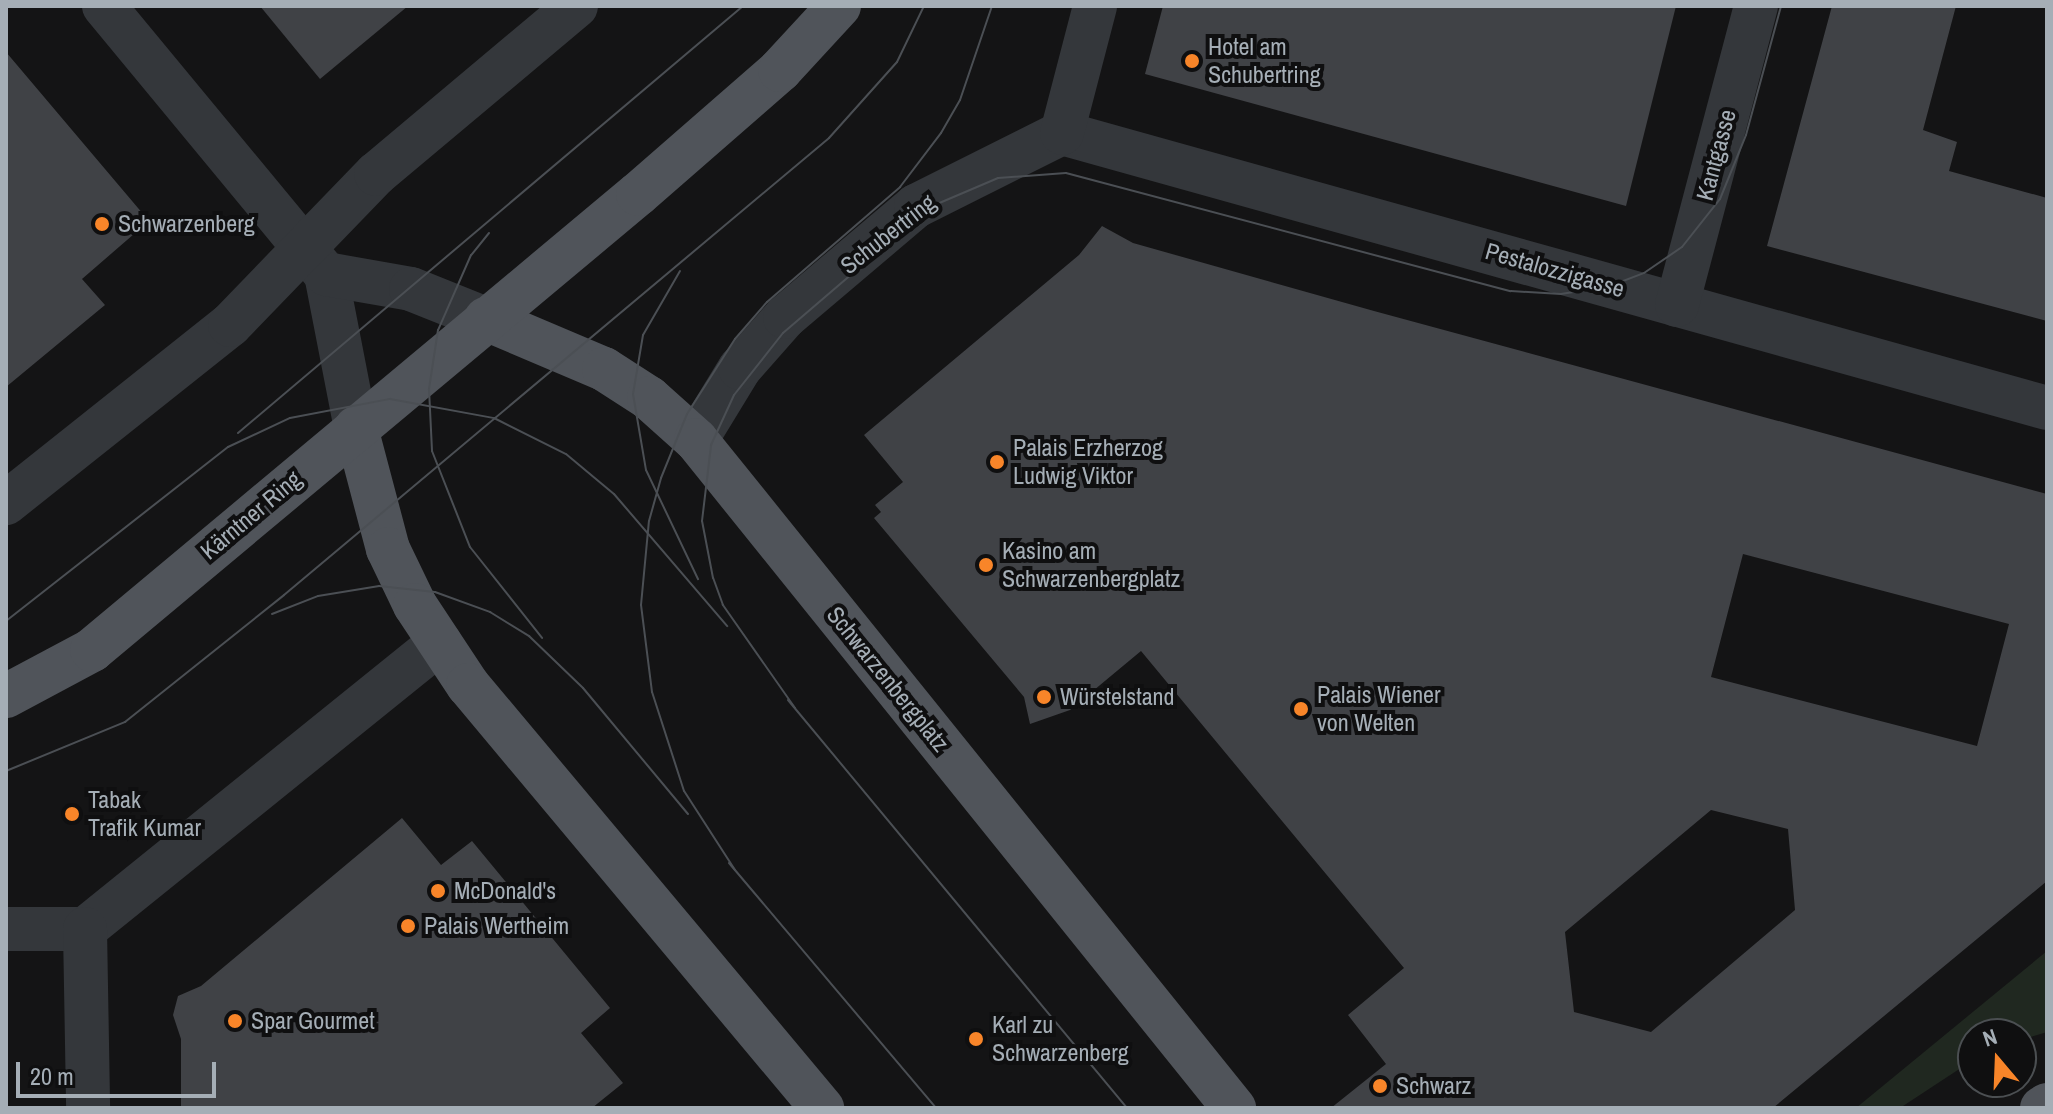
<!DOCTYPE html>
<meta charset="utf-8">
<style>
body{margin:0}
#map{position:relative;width:2053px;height:1114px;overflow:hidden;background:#141415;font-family:"Archivo Narrow",sans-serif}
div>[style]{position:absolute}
.green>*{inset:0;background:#202820}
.building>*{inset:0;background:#404246}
.minor>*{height:44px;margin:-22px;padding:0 22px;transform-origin:22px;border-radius:22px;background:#34373b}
.major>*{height:44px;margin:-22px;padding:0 22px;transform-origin:22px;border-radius:22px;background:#50545a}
.tram>*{height:2px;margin:-1px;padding:0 1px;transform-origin:1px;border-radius:1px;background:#4b4f54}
.dots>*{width:22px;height:22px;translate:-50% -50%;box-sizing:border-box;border:4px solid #0f0f10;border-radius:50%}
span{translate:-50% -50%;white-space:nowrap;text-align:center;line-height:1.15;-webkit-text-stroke:8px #0f0f10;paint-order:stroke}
.poi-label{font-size:24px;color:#a5aeb6}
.left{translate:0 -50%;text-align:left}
.street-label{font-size:24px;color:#a5aeb6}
.frame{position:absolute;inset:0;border:8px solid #a5aeb6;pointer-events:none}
.north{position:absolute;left:1957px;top:1018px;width:80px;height:80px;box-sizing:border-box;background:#0f0f10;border:2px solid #4b4f52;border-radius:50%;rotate:341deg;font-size:22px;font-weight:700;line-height:32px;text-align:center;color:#a5aeb6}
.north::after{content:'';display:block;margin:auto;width:28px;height:36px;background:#f88529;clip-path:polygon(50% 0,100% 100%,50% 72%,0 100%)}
.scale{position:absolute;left:16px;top:1062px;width:200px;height:36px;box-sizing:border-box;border:4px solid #a5aeb6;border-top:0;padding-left:10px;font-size:24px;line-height:28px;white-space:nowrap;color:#a5aeb6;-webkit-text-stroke:6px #0f0f10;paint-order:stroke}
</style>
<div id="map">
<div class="green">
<i style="clip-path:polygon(2047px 951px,2047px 1032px,2021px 1040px,2021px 1034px,1973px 1034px,1973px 1060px,1900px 1108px,1856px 1108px)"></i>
</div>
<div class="building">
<i style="clip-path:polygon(260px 6px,408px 6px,320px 79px)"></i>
<i style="clip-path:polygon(1163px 6px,1676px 6px,1626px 206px,1145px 74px)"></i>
<i style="clip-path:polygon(1832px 6px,1956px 6px,1923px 130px,1957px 142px,1949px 171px,2047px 198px,2047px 321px,1767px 246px)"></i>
<i style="clip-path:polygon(6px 52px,149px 221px,82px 279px,105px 305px,6px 387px)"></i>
<i style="clip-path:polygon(evenodd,1102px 226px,1133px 243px,1374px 311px,2047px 494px,2047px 881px,1773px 1108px,1331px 1108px,1386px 1064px,1348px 1015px,1404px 968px,1141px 651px,1070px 710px,1030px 724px,1024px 697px,874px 518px,881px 512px,875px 505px,903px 482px,864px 435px,1079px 255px,1102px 226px,1743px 554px,2009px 624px,1977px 746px,1711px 677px,1743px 554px,1102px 226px,1711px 810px,1788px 829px,1795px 910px,1651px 1032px,1574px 1012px,1565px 932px,1711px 810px)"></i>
<i style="clip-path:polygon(402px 818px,441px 865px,472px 841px,610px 1008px,581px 1033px,623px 1083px,592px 1108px,181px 1108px,181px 1039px,173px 1015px,178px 996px,201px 986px)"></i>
</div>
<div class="minor">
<i style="left:104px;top:6px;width:348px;rotate:50.4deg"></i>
<i style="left:326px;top:274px;width:157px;rotate:79deg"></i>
<i style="left:1062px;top:133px;width:1023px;rotate:15.6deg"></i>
<i style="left:326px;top:274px;width:86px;rotate:10deg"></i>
<i style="left:411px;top:289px;width:81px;rotate:21.8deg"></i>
<i style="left:1677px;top:305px;width:309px;rotate:-75.2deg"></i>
<i style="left:696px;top:440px;width:84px;rotate:-58.6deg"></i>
<i style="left:740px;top:368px;width:68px;rotate:-48.6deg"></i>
<i style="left:785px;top:317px;width:172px;rotate:-40.3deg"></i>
<i style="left:916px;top:206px;width:163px;rotate:-26.6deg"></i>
<i style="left:1062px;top:133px;width:131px;rotate:-75.4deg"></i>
<i style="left:6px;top:503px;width:286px;rotate:-38.5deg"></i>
<i style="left:230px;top:325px;width:210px;rotate:-46deg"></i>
<i style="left:376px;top:174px;width:261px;rotate:-40deg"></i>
<i style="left:6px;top:929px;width:79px"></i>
<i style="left:85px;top:929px;width:456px;rotate:-38.9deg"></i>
<i style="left:85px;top:929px;width:179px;rotate:89deg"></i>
</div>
<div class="major">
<i style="left:486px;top:319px;width:128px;rotate:23deg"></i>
<i style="left:604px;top:369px;width:54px;rotate:32.8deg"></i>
<i style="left:649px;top:398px;width:63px;rotate:41.8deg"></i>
<i style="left:696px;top:440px;width:858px;rotate:51.15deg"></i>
<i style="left:356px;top:428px;width:125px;rotate:75.2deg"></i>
<i style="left:388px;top:549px;width:62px;rotate:64.3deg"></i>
<i style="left:415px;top:605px;width:96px;rotate:56.5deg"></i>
<i style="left:468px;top:685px;width:552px;rotate:50.07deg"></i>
<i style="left:6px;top:696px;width:98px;rotate:-28.1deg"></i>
<i style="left:92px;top:650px;width:711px;rotate:-39.87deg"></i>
<i style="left:638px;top:194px;width:189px;rotate:-41.1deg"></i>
<i style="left:780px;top:70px;width:87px;rotate:-47.3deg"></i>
<i style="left:2042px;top:1108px;width:6px;rotate:-31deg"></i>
</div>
<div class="tram">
<i style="left:489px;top:233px;width:28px;rotate:129deg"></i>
<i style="left:471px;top:255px;width:82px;rotate:113.7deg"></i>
<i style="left:438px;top:330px;width:60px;rotate:98.7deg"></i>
<i style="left:429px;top:389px;width:62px;rotate:87.2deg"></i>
<i style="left:432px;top:451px;width:103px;rotate:68.4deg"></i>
<i style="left:470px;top:547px;width:116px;rotate:51.6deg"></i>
<i style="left:680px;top:271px;width:74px;rotate:120deg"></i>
<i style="left:643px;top:335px;width:60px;rotate:99.6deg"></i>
<i style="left:633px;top:394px;width:77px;rotate:80.3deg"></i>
<i style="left:646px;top:470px;width:121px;rotate:64.5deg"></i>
<i style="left:238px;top:433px;width:661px;rotate:-40.22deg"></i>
<i style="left:272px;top:614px;width:49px;rotate:-21.4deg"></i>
<i style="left:318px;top:596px;width:62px;rotate:-9.3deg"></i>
<i style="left:379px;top:586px;width:56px;rotate:6.1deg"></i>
<i style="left:435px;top:592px;width:59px;rotate:20deg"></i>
<i style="left:490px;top:612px;width:46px;rotate:31.6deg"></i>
<i style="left:529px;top:636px;width:75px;rotate:43.9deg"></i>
<i style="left:583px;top:688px;width:164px;rotate:50.2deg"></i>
<i style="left:6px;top:621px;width:282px;rotate:-38.1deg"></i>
<i style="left:228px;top:447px;width:68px;rotate:-25.1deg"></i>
<i style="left:290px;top:418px;width:102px;rotate:-10.8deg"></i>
<i style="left:390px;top:399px;width:106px;rotate:10.4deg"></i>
<i style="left:494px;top:418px;width:80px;rotate:26.6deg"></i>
<i style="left:566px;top:454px;width:62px;rotate:39.8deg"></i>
<i style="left:614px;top:494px;width:174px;rotate:49.4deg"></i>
<i style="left:788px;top:700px;width:530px;rotate:50.28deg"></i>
<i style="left:795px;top:708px;width:126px;rotate:-125deg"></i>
<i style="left:723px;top:605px;width:29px;rotate:-110deg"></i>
<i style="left:713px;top:578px;width:58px;rotate:-100.9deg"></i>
<i style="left:702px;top:521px;width:77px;rotate:-83.2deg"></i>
<i style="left:711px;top:445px;width:55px;rotate:-65.3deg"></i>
<i style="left:734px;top:395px;width:79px;rotate:-51.7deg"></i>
<i style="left:783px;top:333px;width:194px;rotate:-40.6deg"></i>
<i style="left:930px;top:207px;width:74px;rotate:-23.1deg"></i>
<i style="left:998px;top:178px;width:68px;rotate:-4.2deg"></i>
<i style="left:1066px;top:173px;width:460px;rotate:14.9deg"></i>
<i style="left:1511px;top:291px;width:50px;rotate:3.4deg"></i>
<i style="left:1561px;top:294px;width:50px;rotate:-9.3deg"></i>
<i style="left:1610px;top:286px;width:36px;rotate:-21deg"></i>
<i style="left:1644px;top:273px;width:46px;rotate:-34.4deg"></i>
<i style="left:1682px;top:247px;width:61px;rotate:-51.6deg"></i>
<i style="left:1720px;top:199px;width:69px;rotate:-67.9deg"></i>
<i style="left:1746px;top:135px;width:134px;rotate:-74.8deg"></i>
<i style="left:6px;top:771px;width:129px;rotate:-22.4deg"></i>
<i style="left:125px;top:722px;width:203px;rotate:-38.6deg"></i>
<i style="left:284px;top:595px;width:711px;rotate:-39.98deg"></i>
<i style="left:829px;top:138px;width:102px;rotate:-48.2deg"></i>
<i style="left:897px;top:62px;width:62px;rotate:-64.3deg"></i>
<i style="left:729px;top:863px;width:321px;rotate:49.8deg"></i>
<i style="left:735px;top:870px;width:94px;rotate:-122.8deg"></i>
<i style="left:684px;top:791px;width:104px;rotate:-107.9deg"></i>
<i style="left:652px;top:692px;width:88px;rotate:-97.2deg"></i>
<i style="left:641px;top:605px;width:84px;rotate:-84.6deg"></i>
<i style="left:649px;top:521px;width:45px;rotate:-74.4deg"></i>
<i style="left:661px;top:478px;width:69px;rotate:-67.9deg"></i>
<i style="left:687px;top:414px;width:89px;rotate:-57.4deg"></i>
<i style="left:735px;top:339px;width:49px;rotate:-49.1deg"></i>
<i style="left:767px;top:302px;width:176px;rotate:-40.8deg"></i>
<i style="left:900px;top:187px;width:68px;rotate:-52.8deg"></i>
<i style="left:941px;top:133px;width:38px;rotate:-60deg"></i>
<i style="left:960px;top:100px;width:99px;rotate:-71.2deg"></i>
</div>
<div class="dots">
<i style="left:1192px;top:61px;background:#f88529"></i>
<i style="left:102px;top:224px;background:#f88529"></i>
<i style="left:997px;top:462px;background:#f88529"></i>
<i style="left:986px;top:565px;background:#f88529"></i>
<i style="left:1044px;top:697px;background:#f88529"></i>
<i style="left:1301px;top:709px;background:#f88529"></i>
<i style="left:72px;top:814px;background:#f88529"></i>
<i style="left:438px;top:891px;background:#f88529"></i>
<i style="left:408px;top:926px;background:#f88529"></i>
<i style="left:235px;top:1021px;background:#f88529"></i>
<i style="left:976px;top:1039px;background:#f88529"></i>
<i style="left:1380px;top:1086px;background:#f88529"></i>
</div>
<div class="poi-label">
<span class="left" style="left:1208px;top:61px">Hotel am<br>Schubertring</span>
<span class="left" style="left:118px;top:224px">Schwarzenberg</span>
<span class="left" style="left:1013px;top:462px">Palais Erzherzog<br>Ludwig Viktor</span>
<span class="left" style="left:1002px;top:565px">Kasino am<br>Schwarzenbergplatz</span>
<span class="left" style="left:1317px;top:709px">Palais Wiener<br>von Welten</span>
<span class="left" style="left:1060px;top:697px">Würstelstand</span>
<span class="left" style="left:88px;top:814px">Tabak<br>Trafik Kumar</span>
<span class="left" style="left:454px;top:891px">McDonald's</span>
<span class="left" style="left:424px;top:926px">Palais Wertheim</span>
<span class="left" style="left:251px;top:1021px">Spar Gourmet</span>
<span class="left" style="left:992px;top:1039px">Karl zu<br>Schwarzenberg</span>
<span class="left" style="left:1396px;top:1086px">Schwarz</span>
</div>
<div class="street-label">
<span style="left:1716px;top:155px;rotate:-75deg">Kantgasse</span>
<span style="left:888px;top:234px;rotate:-38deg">Schubertring</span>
<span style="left:1555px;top:270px;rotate:16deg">Pestalozzigasse</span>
<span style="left:251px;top:515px;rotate:-40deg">Kärntner Ring</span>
<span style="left:888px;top:679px;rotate:51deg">Schwarzenbergplatz</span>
</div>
<div class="frame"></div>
<div class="north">N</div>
<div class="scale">20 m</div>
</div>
